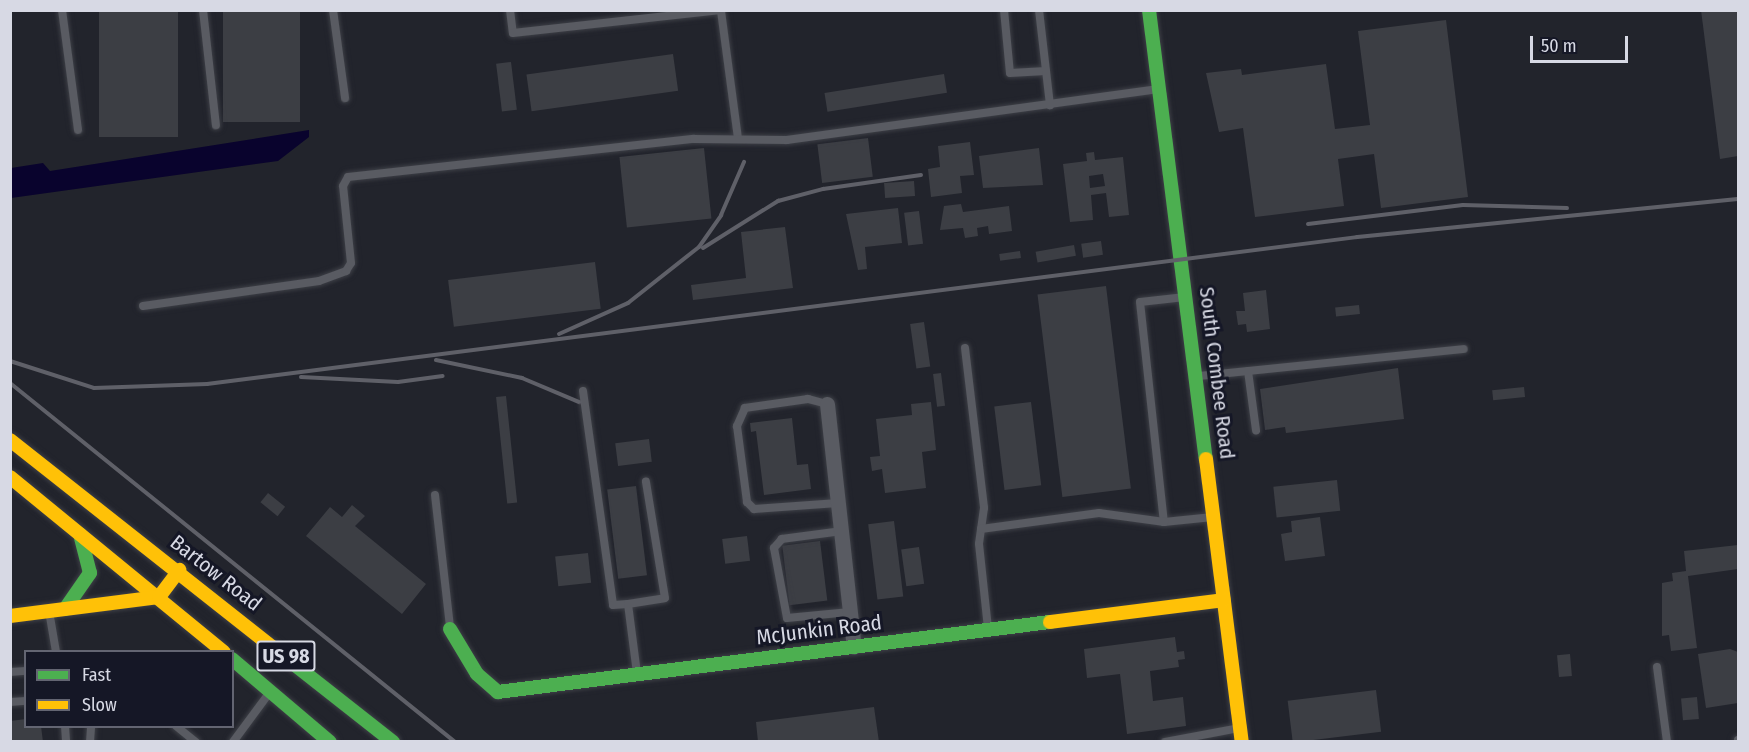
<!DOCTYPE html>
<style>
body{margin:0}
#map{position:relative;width:1749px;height:752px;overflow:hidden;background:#22242c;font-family:"Fira Sans Condensed",sans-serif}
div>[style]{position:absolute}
.water>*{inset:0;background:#09032d}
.building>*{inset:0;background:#3c3e44;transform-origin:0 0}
.roads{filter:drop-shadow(0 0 2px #3d3f46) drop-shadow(0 0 2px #3d3f46)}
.lane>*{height:8px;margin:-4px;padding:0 4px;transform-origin:4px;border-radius:4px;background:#595b62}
.street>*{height:15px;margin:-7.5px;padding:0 7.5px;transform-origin:7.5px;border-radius:7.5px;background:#595b62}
.fast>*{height:14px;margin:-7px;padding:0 7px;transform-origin:7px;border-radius:7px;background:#4caf50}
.slow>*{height:14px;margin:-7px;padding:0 7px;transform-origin:7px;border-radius:7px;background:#ffc107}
.rail>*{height:4px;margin:-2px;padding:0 2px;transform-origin:2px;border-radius:2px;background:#5f6068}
span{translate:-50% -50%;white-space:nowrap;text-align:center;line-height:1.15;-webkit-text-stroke:6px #151726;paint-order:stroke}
.shield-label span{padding:2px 4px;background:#151726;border:2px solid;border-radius:4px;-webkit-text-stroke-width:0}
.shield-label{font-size:20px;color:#d7d9e4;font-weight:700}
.street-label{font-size:21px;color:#d7d9e4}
.frame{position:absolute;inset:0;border:12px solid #d7d9e4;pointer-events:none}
.legend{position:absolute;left:24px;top:650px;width:210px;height:78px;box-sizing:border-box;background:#151726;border:2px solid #636572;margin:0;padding:8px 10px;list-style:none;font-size:18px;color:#d7d9e4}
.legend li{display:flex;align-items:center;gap:12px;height:30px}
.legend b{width:30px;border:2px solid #636572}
.scale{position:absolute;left:1530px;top:36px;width:98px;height:27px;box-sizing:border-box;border:3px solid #d7d9e4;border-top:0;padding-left:8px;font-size:18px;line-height:21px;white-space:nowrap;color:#d7d9e4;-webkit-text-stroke:4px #151726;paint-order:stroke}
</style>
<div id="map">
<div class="water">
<i style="clip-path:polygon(309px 130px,309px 137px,278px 161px,11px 198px,11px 168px,43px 163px,50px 171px)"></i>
</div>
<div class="building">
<i style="left:99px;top:10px;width:79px;height:127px"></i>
<i style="left:223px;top:10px;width:77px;height:112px"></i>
<i style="clip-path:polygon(1701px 10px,1738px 10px,1738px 156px,1720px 159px)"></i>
<i style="clip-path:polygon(1446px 20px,1468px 197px,1381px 208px,1374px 154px,1338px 159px,1344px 206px,1255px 217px,1243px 128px,1219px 132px,1206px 73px,1241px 69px,1242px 75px,1326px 64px,1335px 129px,1370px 125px,1358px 31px)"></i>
<i style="left:673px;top:54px;width:37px;height:148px;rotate:82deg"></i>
<i style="left:511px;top:62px;width:48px;height:15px;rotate:83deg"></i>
<i style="left:944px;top:74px;width:19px;height:121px;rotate:81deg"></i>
<i style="left:868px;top:138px;width:39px;height:51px;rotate:83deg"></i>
<i style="clip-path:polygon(970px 142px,974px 175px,960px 176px,962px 193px,931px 197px,928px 169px,940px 167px,938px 146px)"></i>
<i style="left:704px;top:148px;width:71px;height:85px;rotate:84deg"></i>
<i style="clip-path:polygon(1039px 148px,1043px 185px,983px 188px,979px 156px)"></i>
<i style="clip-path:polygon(evenodd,1094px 152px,1095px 160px,1123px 157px,1129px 215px,1109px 217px,1106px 193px,1091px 195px,1093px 220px,1070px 222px,1063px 164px,1087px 161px,1086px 153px,1094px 152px,1103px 174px,1105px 186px,1090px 188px,1089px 176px,1103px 174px)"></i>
<i style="left:914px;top:181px;width:15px;height:30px;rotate:86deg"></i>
<i style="clip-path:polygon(961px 204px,963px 212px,1009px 206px,1012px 231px,989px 234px,988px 226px,977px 228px,978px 236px,965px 238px,963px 228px,940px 230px,944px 206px)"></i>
<i style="clip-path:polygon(898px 208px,902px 243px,865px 247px,867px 269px,858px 270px,846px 214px)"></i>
<i style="left:919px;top:211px;width:33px;height:15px;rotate:83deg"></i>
<i style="clip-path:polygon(785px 227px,793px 288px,693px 300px,691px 285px,746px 278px,741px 232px)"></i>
<i style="left:1101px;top:241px;width:14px;height:20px;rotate:82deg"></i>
<i style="left:1074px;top:245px;width:11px;height:39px;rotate:80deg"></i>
<i style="left:1020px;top:251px;width:7px;height:21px;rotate:82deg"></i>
<i style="left:595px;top:262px;width:47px;height:148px;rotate:83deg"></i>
<i style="left:1106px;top:286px;width:204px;height:69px;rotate:83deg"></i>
<i style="clip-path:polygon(1266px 290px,1270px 329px,1247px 332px,1246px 324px,1238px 325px,1236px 311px,1245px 311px,1243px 293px)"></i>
<i style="left:1359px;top:305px;width:9px;height:24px;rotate:84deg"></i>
<i style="left:924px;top:322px;width:45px;height:14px;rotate:82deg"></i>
<i style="clip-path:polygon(1398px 368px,1404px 419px,1286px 433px,1285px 427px,1265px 430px,1260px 389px)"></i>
<i style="left:941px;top:373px;width:33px;height:8px;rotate:83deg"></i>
<i style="left:1524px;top:387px;width:10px;height:32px;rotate:84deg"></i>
<i style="left:506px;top:396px;width:107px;height:10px;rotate:84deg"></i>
<i style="clip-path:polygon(931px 402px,936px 450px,922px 452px,926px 488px,885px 493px,882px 469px,872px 471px,870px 457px,880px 456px,876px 419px,912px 415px,911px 404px)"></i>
<i style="left:1031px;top:402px;width:84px;height:37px;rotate:83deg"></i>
<i style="clip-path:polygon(792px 418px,797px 465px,808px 464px,811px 489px,764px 495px,756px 431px,751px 432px,750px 423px)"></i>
<i style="left:649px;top:439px;width:23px;height:34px;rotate:83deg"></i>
<i style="left:1337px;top:480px;width:31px;height:64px;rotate:84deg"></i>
<i style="left:636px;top:486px;width:90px;height:29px;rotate:83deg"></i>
<i style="left:268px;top:493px;width:22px;height:12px;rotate:39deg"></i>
<i style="clip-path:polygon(352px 505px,365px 516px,355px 526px,426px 584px,402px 614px,306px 536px,330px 507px,342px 517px)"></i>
<i style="clip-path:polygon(1320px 517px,1325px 556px,1285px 561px,1281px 534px,1292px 532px,1291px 521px)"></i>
<i style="left:894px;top:521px;width:76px;height:26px;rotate:83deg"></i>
<i style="left:747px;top:536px;width:25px;height:25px;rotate:83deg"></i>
<i style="left:820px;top:541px;width:60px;height:38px;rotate:83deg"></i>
<i style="clip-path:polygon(1738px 545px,1738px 569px,1688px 576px,1697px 648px,1671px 651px,1669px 635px,1662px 636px,1662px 583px,1673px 581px,1672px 573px,1686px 571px,1684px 551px)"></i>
<i style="left:919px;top:547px;width:37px;height:18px;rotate:82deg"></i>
<i style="left:588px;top:553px;width:30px;height:33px;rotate:84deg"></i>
<i style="clip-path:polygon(1175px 637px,1177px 652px,1184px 651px,1185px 659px,1178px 660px,1179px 667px,1150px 671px,1153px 701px,1183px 697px,1186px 726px,1127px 734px,1120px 674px,1087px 678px,1084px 649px)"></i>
<i style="clip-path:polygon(1730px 649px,1738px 652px,1738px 703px,1706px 708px,1698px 654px)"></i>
<i style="left:1570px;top:654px;width:22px;height:13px;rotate:85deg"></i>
<i style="left:1376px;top:690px;width:42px;height:89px;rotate:83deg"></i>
<i style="left:1697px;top:697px;width:22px;height:16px;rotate:85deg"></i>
<i style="clip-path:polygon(874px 707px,879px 742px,758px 742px,756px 722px)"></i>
<i style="clip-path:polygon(26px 719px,26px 726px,41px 726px,43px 742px,10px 742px,10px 721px)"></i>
</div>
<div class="roads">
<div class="lane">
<i style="left:62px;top:10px;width:121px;rotate:82.4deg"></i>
<i style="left:203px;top:10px;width:116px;rotate:83.6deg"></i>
<i style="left:333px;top:10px;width:89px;rotate:82.2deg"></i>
<i style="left:510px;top:10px;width:23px;rotate:83deg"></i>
<i style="left:513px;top:33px;width:209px;rotate:-6.3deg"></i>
<i style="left:1004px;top:10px;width:63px;rotate:84.6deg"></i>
<i style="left:1010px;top:73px;width:36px;rotate:-3deg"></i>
<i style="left:1039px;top:10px;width:96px;rotate:83.4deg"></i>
<i style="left:721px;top:11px;width:129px;rotate:82.4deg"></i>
<i style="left:1185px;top:297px;width:45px;rotate:173.7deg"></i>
<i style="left:1140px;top:302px;width:221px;rotate:83.8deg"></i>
<i style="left:1164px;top:522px;width:49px;rotate:-5.8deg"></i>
<i style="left:143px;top:306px;width:178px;rotate:-8.1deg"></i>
<i style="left:319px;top:281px;width:29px;rotate:-20deg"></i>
<i style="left:346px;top:271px;width:9px;rotate:-58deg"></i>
<i style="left:351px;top:263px;width:77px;rotate:-95.9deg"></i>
<i style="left:343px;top:186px;width:10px;rotate:-61deg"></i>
<i style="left:348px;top:177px;width:348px;rotate:-6.3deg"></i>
<i style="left:694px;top:139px;width:93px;rotate:0.6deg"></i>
<i style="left:787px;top:140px;width:373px;rotate:-7.8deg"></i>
<i style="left:965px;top:348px;width:161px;rotate:83.2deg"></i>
<i style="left:984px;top:508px;width:36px;rotate:98deg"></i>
<i style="left:979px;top:544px;width:84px;rotate:83.9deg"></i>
<i style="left:1248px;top:371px;width:60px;rotate:82.3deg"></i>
<i style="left:1198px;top:376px;width:267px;rotate:-5.8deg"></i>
<i style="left:583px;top:391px;width:216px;rotate:82deg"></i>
<i style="left:613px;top:605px;width:15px;rotate:-4deg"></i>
<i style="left:628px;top:604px;width:70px;rotate:82.6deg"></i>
<i style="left:827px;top:404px;width:20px;rotate:-165deg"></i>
<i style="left:808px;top:399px;width:64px;rotate:171.9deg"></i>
<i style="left:745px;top:408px;width:20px;rotate:114deg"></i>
<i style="left:737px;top:426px;width:77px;rotate:82.5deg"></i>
<i style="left:747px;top:502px;width:10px;rotate:45deg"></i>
<i style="left:754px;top:509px;width:84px;rotate:-4.1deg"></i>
<i style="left:435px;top:495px;width:133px;rotate:83.5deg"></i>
<i style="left:981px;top:529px;width:119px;rotate:-7.7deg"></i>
<i style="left:1099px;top:513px;width:66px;rotate:7.9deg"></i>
<i style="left:842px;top:531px;width:61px;rotate:172.4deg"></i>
<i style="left:782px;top:539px;width:12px;rotate:132deg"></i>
<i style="left:774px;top:548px;width:71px;rotate:79.5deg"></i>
<i style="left:787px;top:618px;width:63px;rotate:-5.4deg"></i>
<i style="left:628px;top:604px;width:37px;rotate:-9deg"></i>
<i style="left:665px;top:598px;width:118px;rotate:-99.3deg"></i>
<i style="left:49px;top:611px;width:42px;rotate:80.3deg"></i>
<i style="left:1657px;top:667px;width:76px;rotate:82.4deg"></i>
<i style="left:10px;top:672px;width:16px;rotate:-4deg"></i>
<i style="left:10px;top:702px;width:16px;rotate:-4deg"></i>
<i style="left:65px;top:726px;width:16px;rotate:86deg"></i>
<i style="left:176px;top:726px;width:26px;rotate:39deg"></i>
<i style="left:90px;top:742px;width:16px;rotate:-86deg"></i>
<i style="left:233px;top:742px;width:62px;rotate:-53.5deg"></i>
<i style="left:1165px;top:742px;width:75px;rotate:-10.7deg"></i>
<i style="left:1738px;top:742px;width:2px;rotate:-90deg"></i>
</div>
<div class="street">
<i style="left:827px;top:404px;width:244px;rotate:83.7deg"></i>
</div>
<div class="fast">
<i style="left:1149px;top:10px;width:453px;rotate:82.8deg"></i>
<i style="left:65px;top:609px;width:44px;rotate:-55.2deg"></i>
<i style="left:90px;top:573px;width:40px;rotate:-104.4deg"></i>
<i style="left:450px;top:629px;width:52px;rotate:59deg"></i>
<i style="left:477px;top:674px;width:28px;rotate:41deg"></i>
<i style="left:498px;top:692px;width:556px;rotate:-7.23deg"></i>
<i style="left:232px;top:659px;width:128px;rotate:40.3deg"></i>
<i style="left:290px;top:661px;width:131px;rotate:38.2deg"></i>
</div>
<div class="slow">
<i style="left:10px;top:440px;width:357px;rotate:38.3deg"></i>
<i style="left:1206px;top:459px;width:285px;rotate:82.8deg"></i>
<i style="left:10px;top:477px;width:276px;rotate:39.3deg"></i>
<i style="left:10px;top:616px;width:150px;rotate:-7.3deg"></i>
<i style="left:159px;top:597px;width:34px;rotate:-53deg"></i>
<i style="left:1050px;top:622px;width:175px;rotate:-7.2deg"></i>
</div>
</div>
<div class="rail">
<i style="left:1308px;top:224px;width:156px;rotate:-7deg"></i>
<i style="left:1463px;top:205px;width:104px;rotate:1.7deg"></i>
<i style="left:703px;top:248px;width:89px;rotate:-32.1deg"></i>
<i style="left:778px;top:201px;width:47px;rotate:-14.9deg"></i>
<i style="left:823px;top:189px;width:99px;rotate:-8.1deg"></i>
<i style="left:559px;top:334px;width:76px;rotate:-24.2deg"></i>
<i style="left:628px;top:303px;width:90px;rotate:-38.3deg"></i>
<i style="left:699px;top:247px;width:39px;rotate:-55deg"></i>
<i style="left:721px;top:215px;width:58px;rotate:-66.5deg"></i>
<i style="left:436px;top:360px;width:88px;rotate:11.8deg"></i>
<i style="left:522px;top:378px;width:62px;rotate:22.8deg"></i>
<i style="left:10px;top:361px;width:88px;rotate:17.8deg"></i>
<i style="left:94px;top:388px;width:113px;rotate:-2deg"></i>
<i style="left:207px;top:384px;width:1159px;rotate:-7.28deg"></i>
<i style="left:1357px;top:237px;width:383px;rotate:-5.7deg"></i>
<i style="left:301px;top:377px;width:97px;rotate:3deg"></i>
<i style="left:398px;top:382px;width:45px;rotate:-7.6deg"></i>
<i style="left:10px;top:383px;width:572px;rotate:38.89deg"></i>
</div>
<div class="shield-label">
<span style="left:286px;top:656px">US 98</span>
</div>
<div class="street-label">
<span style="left:1217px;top:373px;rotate:83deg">South Combee Road</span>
<span style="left:216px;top:573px;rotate:38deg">Bartow Road</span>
<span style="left:819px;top:630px;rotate:-7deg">McJunkin Road</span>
</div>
<div class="frame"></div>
<ul class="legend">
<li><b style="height:8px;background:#4caf50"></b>Fast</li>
<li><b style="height:8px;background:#ffc107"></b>Slow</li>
</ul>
<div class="scale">50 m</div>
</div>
